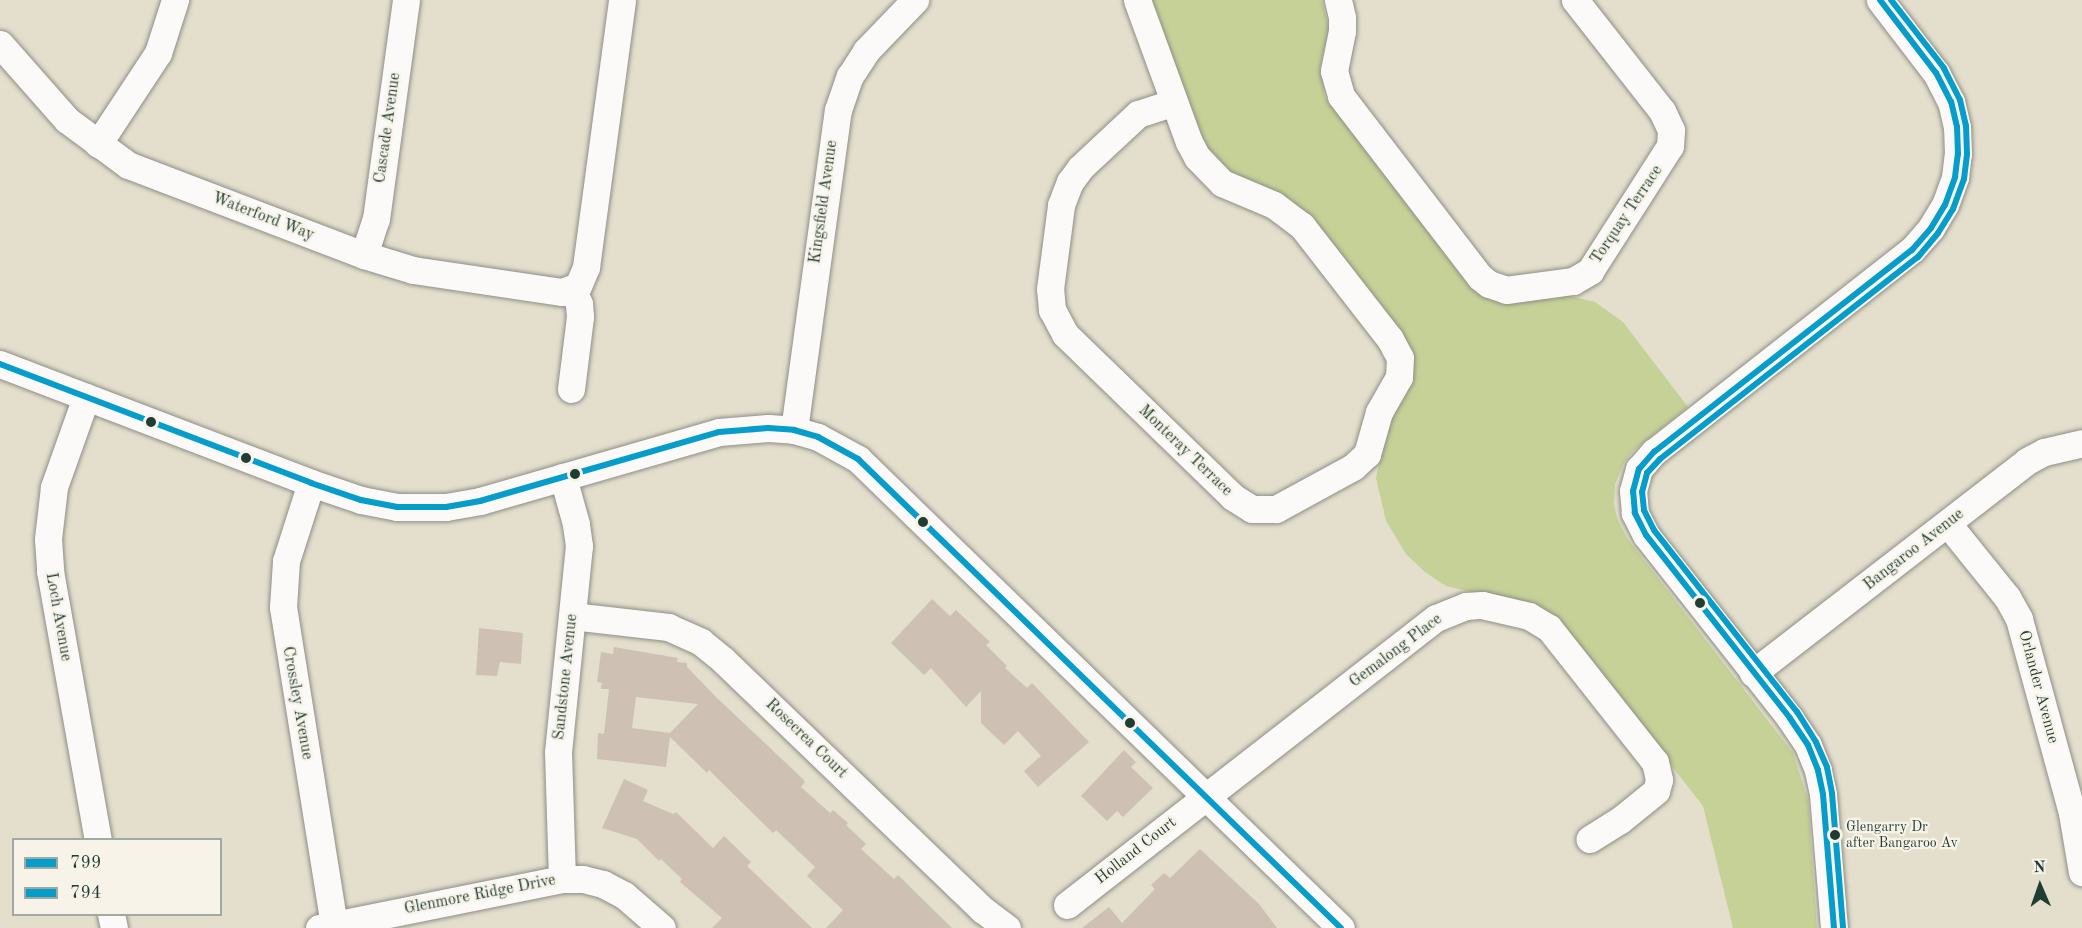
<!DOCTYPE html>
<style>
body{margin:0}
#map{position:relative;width:2082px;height:928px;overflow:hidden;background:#e4decd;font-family:"Old Standard TT",serif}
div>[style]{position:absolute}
.green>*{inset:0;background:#c6d197}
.building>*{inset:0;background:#cec1b4}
.roads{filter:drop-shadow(0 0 2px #8d8f85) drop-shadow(0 0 2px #8d8f85)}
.minor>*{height:27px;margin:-13.5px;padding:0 13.5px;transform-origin:13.5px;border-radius:13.5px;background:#fbfaf8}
.bus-1>*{height:6px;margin:-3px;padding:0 3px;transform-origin:3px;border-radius:3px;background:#069dca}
.bus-2>*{height:6px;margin:-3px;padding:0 3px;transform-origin:3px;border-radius:3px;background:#069dca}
.dots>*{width:16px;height:16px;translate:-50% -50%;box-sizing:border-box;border:3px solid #f7f3e8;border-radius:50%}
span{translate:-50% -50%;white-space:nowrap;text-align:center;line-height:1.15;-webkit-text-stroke:4.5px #f7f3e8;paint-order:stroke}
.bus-label{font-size:14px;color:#1f3d34}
.left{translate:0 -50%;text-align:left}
.street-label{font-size:16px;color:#1f3d34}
.legend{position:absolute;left:12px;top:838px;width:210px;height:78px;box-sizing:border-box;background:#f7f3e8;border:2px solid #a1aaa0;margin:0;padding:8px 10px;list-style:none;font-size:18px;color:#1f3d34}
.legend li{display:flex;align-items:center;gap:12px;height:30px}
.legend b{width:30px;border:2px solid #a1aaa0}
.north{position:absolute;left:2010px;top:856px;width:60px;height:60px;-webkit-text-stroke:4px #f7f3e8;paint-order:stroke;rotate:358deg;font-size:16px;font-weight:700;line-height:24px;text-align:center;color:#1f3d34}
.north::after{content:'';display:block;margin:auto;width:21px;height:27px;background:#1f3d34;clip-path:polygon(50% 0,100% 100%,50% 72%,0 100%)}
</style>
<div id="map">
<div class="green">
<i style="clip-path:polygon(1148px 0,1322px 0,1329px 28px,1320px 67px,1325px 97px,1475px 290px,1498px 302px,1514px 303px,1535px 296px,1562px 294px,1595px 302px,1623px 322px,1688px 407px,1633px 451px,1625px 461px,1615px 484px,1614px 504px,1617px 518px,1627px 538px,1793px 753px,1808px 800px,1817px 928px,1733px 928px,1703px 806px,1561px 624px,1528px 605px,1446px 586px,1425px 572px,1406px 554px,1386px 521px,1376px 478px,1387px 425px,1409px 384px,1260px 190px,1217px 165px,1197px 135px)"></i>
</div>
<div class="building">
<i style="clip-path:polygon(932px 599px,950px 616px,956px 610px,990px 642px,986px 645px,1007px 666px,1005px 668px,1027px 688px,1032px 683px,1089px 742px,1038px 787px,1024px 771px,1041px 756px,1018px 731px,1004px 745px,981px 723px,981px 691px,966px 707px,931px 668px,924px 675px,891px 643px)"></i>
<i style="clip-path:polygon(479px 628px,523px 633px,521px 664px,500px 662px,497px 676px,476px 675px)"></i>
<i style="clip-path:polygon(evenodd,614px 647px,678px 658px,677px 662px,687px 663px,687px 667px,716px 697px,803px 779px,805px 782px,801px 787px,830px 813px,833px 810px,848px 823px,846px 825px,866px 844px,861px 849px,894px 879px,898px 875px,952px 928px,826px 928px,843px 910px,807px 876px,815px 867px,776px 830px,773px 833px,709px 770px,707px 773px,670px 737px,666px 767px,597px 759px,598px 733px,604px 734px,609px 689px,601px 689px,602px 683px,597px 682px,601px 652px,613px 654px,614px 647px,636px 697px,698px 704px,670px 733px,632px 728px,636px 697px)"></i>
<i style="clip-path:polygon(1124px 750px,1136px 762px,1131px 767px,1153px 788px,1123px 817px,1117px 811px,1107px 821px,1081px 796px)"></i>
<i style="clip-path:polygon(624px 779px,648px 790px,643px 801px,673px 814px,676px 812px,713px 848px,724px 836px,751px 862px,747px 866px,812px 928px,712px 928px,722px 918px,680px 882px,682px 879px,661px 859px,659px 861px,637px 839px,602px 828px)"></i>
<i style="clip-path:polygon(1200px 849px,1259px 904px,1277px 928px,1082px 928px,1109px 907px,1122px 923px,1155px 889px,1151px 885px,1164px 873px,1170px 878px)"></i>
</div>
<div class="roads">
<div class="minor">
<i style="left:1137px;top:0;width:151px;rotate:69.9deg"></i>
<i style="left:1189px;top:142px;width:17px;rotate:62deg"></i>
<i style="left:1197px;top:157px;width:36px;rotate:46deg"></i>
<i style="left:1222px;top:183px;width:56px;rotate:22.9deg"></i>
<i style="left:1274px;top:205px;width:35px;rotate:37deg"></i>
<i style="left:1302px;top:226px;width:143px;rotate:52.1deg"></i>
<i style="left:1390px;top:339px;width:21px;rotate:62deg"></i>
<i style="left:1400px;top:358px;width:19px;rotate:93deg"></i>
<i style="left:1399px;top:377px;width:40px;rotate:119.7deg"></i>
<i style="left:1379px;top:412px;width:44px;rotate:105.9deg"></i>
<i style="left:1367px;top:454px;width:19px;rotate:137deg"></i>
<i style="left:1353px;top:467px;width:88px;rotate:151.4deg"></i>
<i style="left:1276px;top:509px;width:24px;rotate:180deg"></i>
<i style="left:1252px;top:509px;width:22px;rotate:-148deg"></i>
<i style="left:1233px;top:497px;width:234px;rotate:-135.9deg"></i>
<i style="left:1065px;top:334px;width:27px;rotate:-118deg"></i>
<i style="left:1052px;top:310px;width:21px;rotate:-95deg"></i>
<i style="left:1050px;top:289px;width:85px;rotate:-82.5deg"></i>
<i style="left:1061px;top:205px;width:25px;rotate:-69deg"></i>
<i style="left:1070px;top:182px;width:17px;rotate:-54deg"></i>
<i style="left:1080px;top:168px;width:79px;rotate:-43deg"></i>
<i style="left:1138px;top:114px;width:38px;rotate:-18deg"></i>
<i style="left:1338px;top:0;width:18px;rotate:77deg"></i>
<i style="left:1342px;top:18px;width:13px;rotate:90deg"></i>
<i style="left:1342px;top:31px;width:41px;rotate:101.3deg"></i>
<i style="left:1334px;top:71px;width:26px;rotate:74deg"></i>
<i style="left:1341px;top:96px;width:228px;rotate:52.5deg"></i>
<i style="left:1480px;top:277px;width:11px;rotate:38deg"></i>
<i style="left:1489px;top:284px;width:18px;rotate:19deg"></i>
<i style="left:1506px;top:290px;width:68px;rotate:-7.7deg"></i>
<i style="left:1573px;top:281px;width:20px;rotate:-30deg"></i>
<i style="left:1590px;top:271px;width:148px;rotate:-57.4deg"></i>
<i style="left:1670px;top:146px;width:16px;rotate:-86deg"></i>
<i style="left:1671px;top:130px;width:21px;rotate:-115deg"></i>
<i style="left:1662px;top:111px;width:141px;rotate:-128.1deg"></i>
<i style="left:0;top:44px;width:101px;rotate:48.6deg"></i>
<i style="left:67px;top:120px;width:76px;rotate:36.4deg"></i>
<i style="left:128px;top:165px;width:253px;rotate:20.9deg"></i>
<i style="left:364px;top:255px;width:51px;rotate:17deg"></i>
<i style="left:413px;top:270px;width:151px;rotate:8.4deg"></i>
<i style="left:562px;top:292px;width:17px;rotate:-21deg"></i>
<i style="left:578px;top:286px;width:21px;rotate:-67deg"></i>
<i style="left:586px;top:267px;width:269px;rotate:-82.3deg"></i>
<i style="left:98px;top:144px;width:109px;rotate:-56.6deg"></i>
<i style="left:158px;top:53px;width:56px;rotate:-72.2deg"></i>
<i style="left:364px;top:255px;width:38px;rotate:-72deg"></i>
<i style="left:376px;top:219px;width:221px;rotate:-82.2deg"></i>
<i style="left:0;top:364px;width:333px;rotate:20.9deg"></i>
<i style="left:311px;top:483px;width:53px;rotate:18.8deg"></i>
<i style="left:361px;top:500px;width:37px;rotate:11deg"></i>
<i style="left:397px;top:507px;width:49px"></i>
<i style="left:446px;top:507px;width:35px;rotate:-10deg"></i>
<i style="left:480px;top:501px;width:249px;rotate:-16.1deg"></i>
<i style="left:719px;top:432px;width:49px;rotate:-4.7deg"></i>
<i style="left:768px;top:428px;width:26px;rotate:4deg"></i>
<i style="left:794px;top:430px;width:25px;rotate:16deg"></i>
<i style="left:818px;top:437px;width:46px;rotate:28.8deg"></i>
<i style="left:858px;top:459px;width:673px;rotate:44.16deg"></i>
<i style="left:571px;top:389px;width:73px;rotate:-82.9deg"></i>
<i style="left:580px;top:317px;width:13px;rotate:-94deg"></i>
<i style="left:579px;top:304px;width:16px;rotate:-112deg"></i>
<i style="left:86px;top:397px;width:96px;rotate:109.6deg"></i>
<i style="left:54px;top:487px;width:52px;rotate:96.6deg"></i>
<i style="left:48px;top:539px;width:32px;rotate:86deg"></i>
<i style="left:50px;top:571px;width:273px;rotate:79.9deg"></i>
<i style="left:794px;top:430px;width:323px;rotate:-82.2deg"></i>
<i style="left:838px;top:110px;width:36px;rotate:-71deg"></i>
<i style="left:850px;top:76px;width:30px;rotate:-57deg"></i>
<i style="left:866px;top:51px;width:71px;rotate:-46.1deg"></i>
<i style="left:311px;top:483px;width:82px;rotate:107.8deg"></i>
<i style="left:286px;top:561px;width:46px;rotate:93.7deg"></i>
<i style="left:283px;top:607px;width:322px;rotate:80.9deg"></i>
<i style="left:1948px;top:524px;width:94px;rotate:51.1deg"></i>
<i style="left:2007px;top:597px;width:25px;rotate:61deg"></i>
<i style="left:2019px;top:619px;width:201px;rotate:74.7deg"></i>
<i style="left:2072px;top:813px;width:60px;rotate:80.4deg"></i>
<i style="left:572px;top:616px;width:97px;rotate:6.5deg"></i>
<i style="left:668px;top:627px;width:36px;rotate:24deg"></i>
<i style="left:701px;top:642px;width:28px;rotate:39deg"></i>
<i style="left:723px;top:660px;width:361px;rotate:43.9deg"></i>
<i style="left:983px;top:910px;width:30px;rotate:37deg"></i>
<i style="left:1753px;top:673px;width:346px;rotate:-37.7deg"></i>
<i style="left:2027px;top:461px;width:19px;rotate:-28deg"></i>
<i style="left:2044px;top:452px;width:39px;rotate:-13deg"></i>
<i style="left:562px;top:879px;width:127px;rotate:-91.8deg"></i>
<i style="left:558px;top:752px;width:207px;rotate:-84.2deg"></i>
<i style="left:579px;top:546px;width:22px;rotate:-98deg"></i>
<i style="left:576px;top:524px;width:49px;rotate:-105.5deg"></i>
<i style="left:1067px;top:905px;width:467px;rotate:-37.9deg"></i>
<i style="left:1436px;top:618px;width:32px;rotate:-22deg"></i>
<i style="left:1466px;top:606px;width:16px;rotate:-4deg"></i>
<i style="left:1482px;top:605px;width:48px;rotate:13.2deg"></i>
<i style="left:1529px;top:616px;width:23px;rotate:31deg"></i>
<i style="left:1549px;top:628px;width:171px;rotate:51.7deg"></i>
<i style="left:1655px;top:762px;width:18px;rotate:77deg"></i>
<i style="left:1659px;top:780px;width:11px;rotate:105deg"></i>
<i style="left:1656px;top:791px;width:46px;rotate:141.1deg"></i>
<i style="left:1620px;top:820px;width:36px;rotate:148deg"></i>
<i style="left:111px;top:914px;width:14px;rotate:78deg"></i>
<i style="left:319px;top:928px;width:248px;rotate:-11.4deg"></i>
<i style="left:562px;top:879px;width:21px"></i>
<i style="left:583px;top:879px;width:21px;rotate:14deg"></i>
<i style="left:603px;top:884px;width:24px;rotate:28deg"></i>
<i style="left:624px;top:895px;width:50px;rotate:41deg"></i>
<i style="left:1834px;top:928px;width:134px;rotate:-94.7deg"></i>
<i style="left:1823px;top:794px;width:25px;rotate:-102deg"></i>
<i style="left:1818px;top:770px;width:27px;rotate:-112deg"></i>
<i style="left:1808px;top:745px;width:32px;rotate:-124deg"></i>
<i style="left:1790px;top:718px;width:233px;rotate:-128.2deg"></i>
<i style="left:1646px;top:535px;width:25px;rotate:-117deg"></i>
<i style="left:1635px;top:513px;width:22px;rotate:-95deg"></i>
<i style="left:1633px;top:491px;width:23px;rotate:-75deg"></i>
<i style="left:1639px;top:469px;width:23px;rotate:-49deg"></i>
<i style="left:1654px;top:452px;width:328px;rotate:-38.1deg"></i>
<i style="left:1912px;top:250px;width:29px;rotate:-49deg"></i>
<i style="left:1931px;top:228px;width:27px;rotate:-59deg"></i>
<i style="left:1945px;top:205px;width:30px;rotate:-70deg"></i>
<i style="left:1955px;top:177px;width:23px;rotate:-83deg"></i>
<i style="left:1958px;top:154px;width:27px;rotate:-92deg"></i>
<i style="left:1957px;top:127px;width:26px;rotate:-103deg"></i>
<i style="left:1951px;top:102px;width:33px;rotate:-117deg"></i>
<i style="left:1936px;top:73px;width:92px;rotate:-127.5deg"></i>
</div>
</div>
<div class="bus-1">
<i style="left:0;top:364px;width:333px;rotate:20.9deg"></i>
<i style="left:311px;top:483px;width:53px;rotate:18.8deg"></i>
<i style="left:361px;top:500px;width:37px;rotate:11deg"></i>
<i style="left:397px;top:507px;width:49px"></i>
<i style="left:446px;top:507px;width:35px;rotate:-10deg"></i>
<i style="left:480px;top:501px;width:249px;rotate:-16.1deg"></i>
<i style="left:719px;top:432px;width:49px;rotate:-4.7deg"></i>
<i style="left:768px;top:428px;width:26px;rotate:4deg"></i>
<i style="left:794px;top:430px;width:25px;rotate:16deg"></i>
<i style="left:818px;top:437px;width:46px;rotate:28.8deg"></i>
<i style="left:858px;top:459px;width:673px;rotate:44.16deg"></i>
<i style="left:1834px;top:928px;width:134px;rotate:-94.7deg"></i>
<i style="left:1823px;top:794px;width:25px;rotate:-102deg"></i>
<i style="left:1818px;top:770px;width:27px;rotate:-112deg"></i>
<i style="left:1808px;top:745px;width:32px;rotate:-124deg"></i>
<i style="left:1790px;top:718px;width:233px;rotate:-128.2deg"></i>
<i style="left:1646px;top:535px;width:25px;rotate:-117deg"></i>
<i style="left:1635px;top:513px;width:22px;rotate:-95deg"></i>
<i style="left:1633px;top:491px;width:23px;rotate:-75deg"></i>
<i style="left:1639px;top:469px;width:23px;rotate:-49deg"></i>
<i style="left:1654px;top:452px;width:328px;rotate:-38.1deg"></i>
<i style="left:1912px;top:250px;width:29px;rotate:-49deg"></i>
<i style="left:1931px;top:228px;width:27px;rotate:-59deg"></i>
<i style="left:1945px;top:205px;width:30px;rotate:-70deg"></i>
<i style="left:1955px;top:177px;width:23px;rotate:-83deg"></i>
<i style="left:1958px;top:154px;width:27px;rotate:-92deg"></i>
<i style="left:1957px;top:127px;width:26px;rotate:-103deg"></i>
<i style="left:1951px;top:102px;width:33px;rotate:-117deg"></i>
<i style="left:1936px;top:73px;width:92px;rotate:-127.5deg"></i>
</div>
<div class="bus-2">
<i style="left:1843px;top:927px;width:134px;rotate:-94.7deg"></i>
<i style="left:1832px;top:793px;width:26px;rotate:-101deg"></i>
<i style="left:1827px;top:767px;width:27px;rotate:-114deg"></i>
<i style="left:1816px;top:742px;width:36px;rotate:-122deg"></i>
<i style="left:1797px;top:712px;width:231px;rotate:-128.2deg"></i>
<i style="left:1654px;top:530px;width:22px;rotate:-117deg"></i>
<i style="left:1644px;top:510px;width:18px;rotate:-96deg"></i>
<i style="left:1642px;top:492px;width:20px;rotate:-75deg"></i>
<i style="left:1647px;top:473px;width:19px;rotate:-47deg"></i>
<i style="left:1660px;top:459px;width:328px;rotate:-38.1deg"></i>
<i style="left:1918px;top:257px;width:31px;rotate:-50deg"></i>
<i style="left:1938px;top:233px;width:28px;rotate:-58deg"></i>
<i style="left:1953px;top:209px;width:32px;rotate:-70deg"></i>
<i style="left:1964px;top:179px;width:25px;rotate:-83deg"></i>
<i style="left:1967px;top:154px;width:28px;rotate:-92deg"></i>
<i style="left:1966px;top:126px;width:27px;rotate:-103deg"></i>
<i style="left:1960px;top:100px;width:36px;rotate:-117deg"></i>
<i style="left:1944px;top:68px;width:86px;rotate:-127.9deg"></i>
</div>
<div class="dots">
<i style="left:151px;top:422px;background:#1f3d34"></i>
<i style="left:246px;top:458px;background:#1f3d34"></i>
<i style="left:575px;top:474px;background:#1f3d34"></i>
<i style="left:923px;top:522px;background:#1f3d34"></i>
<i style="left:1700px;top:603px;background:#1f3d34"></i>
<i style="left:1130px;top:723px;background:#1f3d34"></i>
<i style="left:1835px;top:835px;background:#1f3d34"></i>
</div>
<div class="bus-label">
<span class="left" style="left:1846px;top:835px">Glengarry Dr<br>after Bangaroo Av</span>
</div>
<div class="street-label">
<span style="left:388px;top:128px;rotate:-82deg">Cascade Avenue</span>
<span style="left:824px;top:202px;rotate:-82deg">Kingsfield Avenue</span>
<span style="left:1627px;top:215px;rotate:-56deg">Torquay Terrace</span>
<span style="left:263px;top:217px;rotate:21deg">Waterford Way</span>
<span style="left:1185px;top:451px;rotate:44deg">Monteray Terrace</span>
<span style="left:1914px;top:550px;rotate:-38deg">Bangaroo Avenue</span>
<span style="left:58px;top:617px;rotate:80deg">Loch Avenue</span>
<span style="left:1396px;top:651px;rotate:-37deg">Gemalong Place</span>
<span style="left:566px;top:677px;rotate:-84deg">Sandstone Avenue</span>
<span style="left:2038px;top:687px;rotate:75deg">Orlander Avenue</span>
<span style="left:297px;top:703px;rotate:80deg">Crossley Avenue</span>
<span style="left:806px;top:739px;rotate:44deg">Rosecrea Court</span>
<span style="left:1136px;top:851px;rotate:-38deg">Holland Court</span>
<span style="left:480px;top:895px;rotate:-11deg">Glenmore Ridge Drive</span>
</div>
<ul class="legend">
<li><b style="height:8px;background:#069dca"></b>799</li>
<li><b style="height:8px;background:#069dca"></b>794</li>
</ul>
<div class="north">N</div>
</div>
